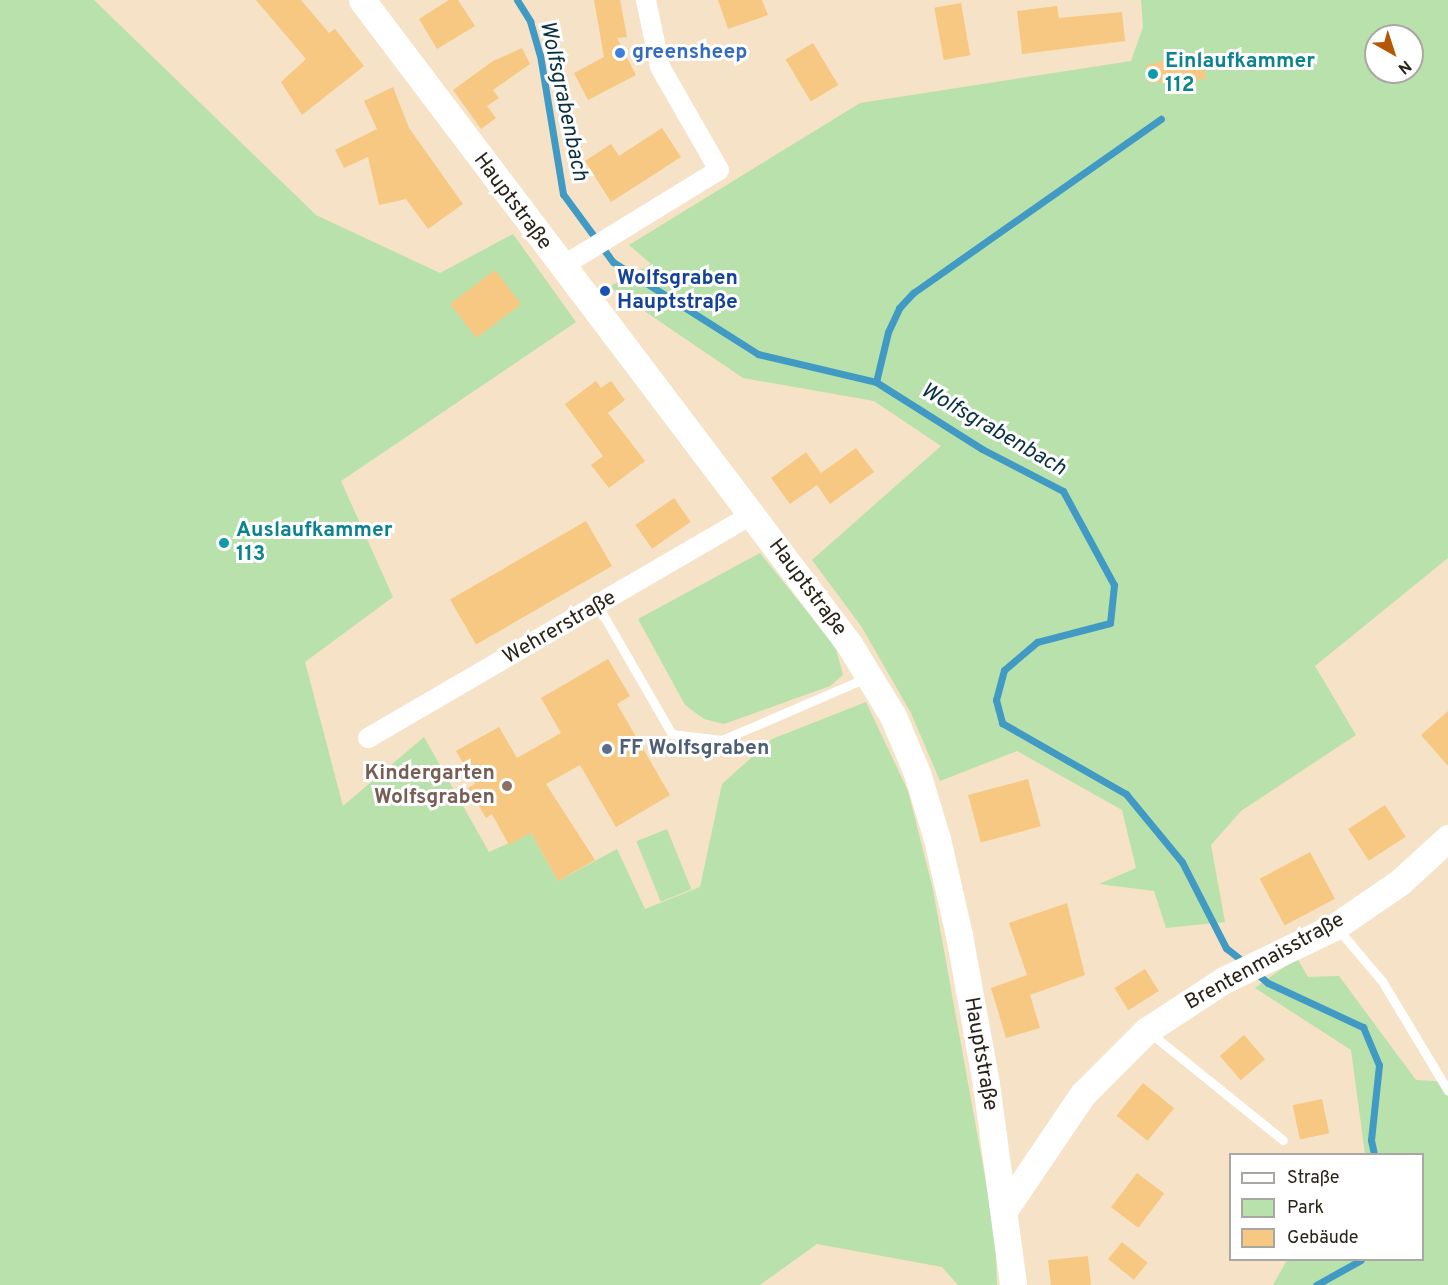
<!DOCTYPE html>
<meta charset="utf-8">
<style>
body{margin:0}
#map{position:relative;width:1448px;height:1285px;overflow:hidden;background:#f6e2c6;font-family:Overpass,sans-serif}
div>[style]{position:absolute}
.green>*{inset:0;background:#b9e1ac;transform-origin:0 0}
.stream>*{height:7px;margin:-3.5px;padding:0 3.5px;transform-origin:3.5px;border-radius:3.5px;background:#419ac3}
.building>*{inset:0;background:#f7c881;transform-origin:0 0}
.lane>*{height:9px;margin:-4.5px;padding:0 4.5px;transform-origin:4.5px;border-radius:4.5px;background:#fff}
.street>*{height:20px;margin:-10px;padding:0 10px;transform-origin:10px;border-radius:10px;background:#fff}
.secondary>*{height:27px;margin:-13.5px;padding:0 13.5px;transform-origin:13.5px;border-radius:13.5px;background:#fff}
.dots>*{width:16px;height:16px;translate:-50% -50%;box-sizing:border-box;border:3px solid #fff;border-radius:50%}
span{translate:-50% -50%;white-space:nowrap;text-align:center;line-height:1.15;-webkit-text-stroke:6px #fff;paint-order:stroke}
.shop-label{font-size:21px;color:#366cbe;font-weight:700}
.left{translate:0 -50%;text-align:left}
.culture-label{font-size:21px;color:#0d838f;font-weight:700}
.street-label{font-size:21px;color:#2a2319}
.transit-label{font-size:21px;color:#164399;font-weight:700}
.service-label{font-size:21px;color:#4e5e75;font-weight:700}
.education-label{font-size:21px;color:#785e54;font-weight:700}
.right{translate:-100% -50%;text-align:right}
.water-label{font-size:22px;color:#073041;font-style:italic}
.legend{position:absolute;left:1229px;top:1153px;width:195px;height:108px;box-sizing:border-box;background:#fff;border:2px solid #aaa7a3;margin:0;padding:8px 10px;list-style:none;font-size:18px;color:#2a2319}
.legend li{display:flex;align-items:center;gap:12px;height:30px}
.legend b{width:30px;border:2px solid #aaa7a3}
.north{position:absolute;left:1364px;top:24px;width:60px;height:60px;box-sizing:border-box;background:#fff;border:2px solid #aaa7a3;border-radius:50%;rotate:141deg;font-size:16px;font-weight:700;line-height:24px;text-align:center;color:#2a2319}
.north::after{content:'';display:block;margin:auto;width:21px;height:27px;background:#b45602;clip-path:polygon(50% 0,100% 100%,50% 72%,0 100%)}
</style>
<div id="map">
<div class="green">
<i style="clip-path:polygon(0 0,94px 0,316px 215px,440px 273px,513px 234px,576px 322px,341px 481px,393px 597px,305px 662px,343px 806px,424px 737px,489px 852px,531px 833px,558px 881px,617px 849px,645px 909px,700px 887px,722px 784px,772px 739px,866px 702px,908px 791px,933px 890px,995px 1232px,997px 1285px,958px 1285px,942px 1267px,817px 1244px,760px 1285px,0 1285px)"></i>
<i style="clip-path:polygon(evenodd,1141px 0,1448px 0,1448px 558px,1315px 666px,1356px 735px,1241px 811px,1211px 845px,1225px 922px,1166px 928px,1154px 891px,1099px 884px,1136px 868px,1122px 810px,1017px 751px,940px 781px,911px 713px,861px 626px,812px 560px,941px 446px,874px 401px,743px 378px,609px 287px,651px 264px,629px 245px,860px 103px,1131px 61px,1143px 27px,1141px 0,1376px 36px,1412px 36px,1412px 72px,1376px 72px,1376px 36px)"></i>
<i style="clip-path:polygon(760px 553px,835px 646px,843px 675px,830px 686px,724px 724px,704px 719px,685px 705px,638px 619px)"></i>
<i style="left:667px;top:829px;width:65px;height:33px;rotate:68deg"></i>
<i style="clip-path:polygon(1297px 958px,1308px 977px,1339px 976px,1416px 1080px,1448px 1082px,1448px 1285px,1273px 1285px,1287px 1260px,1422px 1260px,1422px 1154px,1365px 1154px,1351px 1050px,1255px 988px)"></i>
</div>
<div class="stream">
<i style="left:517px;top:0;width:25px;rotate:58deg"></i>
<i style="left:530px;top:21px;width:35px;rotate:74deg"></i>
<i style="left:540px;top:55px;width:141px;rotate:80.6deg"></i>
<i style="left:563px;top:194px;width:84px;rotate:53.7deg"></i>
<i style="left:613px;top:262px;width:172px;rotate:32.4deg"></i>
<i style="left:758px;top:354px;width:121px;rotate:13.3deg"></i>
<i style="left:876px;top:382px;width:125px;rotate:32.3deg"></i>
<i style="left:982px;top:449px;width:91px;rotate:27.4deg"></i>
<i style="left:1063px;top:491px;width:107px;rotate:61.5deg"></i>
<i style="left:1114px;top:585px;width:38px;rotate:96deg"></i>
<i style="left:1110px;top:623px;width:75px;rotate:165.4deg"></i>
<i style="left:1037px;top:642px;width:43px;rotate:139.7deg"></i>
<i style="left:1004px;top:670px;width:31px;rotate:105deg"></i>
<i style="left:996px;top:700px;width:24px;rotate:75deg"></i>
<i style="left:1002px;top:723px;width:143px;rotate:29.8deg"></i>
<i style="left:1126px;top:794px;width:88px;rotate:50.5deg"></i>
<i style="left:1182px;top:862px;width:97px;rotate:62.9deg"></i>
<i style="left:1226px;top:948px;width:23px;rotate:38deg"></i>
<i style="left:876px;top:382px;width:51px;rotate:-76.5deg"></i>
<i style="left:888px;top:332px;width:26px;rotate:-65deg"></i>
<i style="left:899px;top:308px;width:21px;rotate:-47deg"></i>
<i style="left:913px;top:293px;width:303px;rotate:-35.1deg"></i>
<i style="left:1254px;top:971px;width:18px;rotate:41deg"></i>
<i style="left:1268px;top:983px;width:105px;rotate:24.9deg"></i>
<i style="left:1363px;top:1027px;width:41px;rotate:67.2deg"></i>
<i style="left:1379px;top:1065px;width:75px;rotate:96.1deg"></i>
<i style="left:1371px;top:1140px;width:14px;rotate:78deg"></i>
<i style="left:1316px;top:1285px;width:51px;rotate:-29.1deg"></i>
</div>
<div class="building">
<i style="clip-path:polygon(256px 0,301px 0,329px 33px,335px 29px,364px 66px,302px 115px,281px 82px,306px 59px)"></i>
<i style="clip-path:polygon(449px 0,458px 0,475px 26px,437px 49px,419px 19px)"></i>
<i style="clip-path:polygon(594px 0,620px 0,627px 37px,617px 38px,636px 75px,588px 100px,574px 73px,604px 57px)"></i>
<i style="clip-path:polygon(718px 0,762px 0,768px 15px,728px 29px)"></i>
<i style="left:961px;top:3px;width:53px;height:27px;rotate:80deg"></i>
<i style="clip-path:polygon(1057px 6px,1059px 18px,1122px 12px,1125px 41px,1022px 54px,1017px 11px)"></i>
<i style="left:813px;top:43px;width:49px;height:32px;rotate:59deg"></i>
<i style="clip-path:polygon(522px 48px,530px 64px,493px 90px,499px 98px,487px 106px,496px 118px,481px 129px,453px 90px,493px 61px)"></i>
<i style="clip-path:polygon(1202px 51px,1206px 79px,1149px 83px,1147px 65px)"></i>
<i style="clip-path:polygon(393px 87px,409px 128px,463px 204px,428px 229px,406px 199px,379px 205px,368px 157px,344px 168px,335px 150px,377px 129px,364px 101px)"></i>
<i style="clip-path:polygon(662px 128px,681px 157px,611px 202px,585px 161px,611px 144px,619px 156px)"></i>
<i style="left:495px;top:270px;width:43px;height:56px;rotate:53deg"></i>
<i style="clip-path:polygon(596px 381px,601px 388px,611px 381px,625px 400px,608px 413px,645px 461px,609px 488px,591px 465px,603px 456px,565px 404px)"></i>
<i style="clip-path:polygon(856px 448px,874px 472px,830px 504px,817px 485px,790px 504px,771px 478px,806px 452px,821px 473px)"></i>
<i style="left:674px;top:498px;width:29px;height:47px;rotate:55deg"></i>
<i style="left:586px;top:521px;width:52px;height:157px;rotate:60deg"></i>
<i style="clip-path:polygon(608px 659px,630px 696px,617px 704px,670px 795px,616px 827px,580px 765px,546px 784px,595px 860px,558px 881px,531px 833px,509px 845px,492px 814px,486px 818px,468px 788px,475px 784px,456px 751px,499px 727px,517px 758px,561px 733px,541px 698px)"></i>
<i style="clip-path:polygon(1448px 711px,1448px 766px,1421px 735px)"></i>
<i style="left:1028px;top:779px;width:49px;height:62px;rotate:75deg"></i>
<i style="left:1385px;top:805px;width:38px;height:44px;rotate:57deg"></i>
<i style="left:1310px;top:852px;width:53px;height:57px;rotate:62deg"></i>
<i style="clip-path:polygon(1067px 903px,1085px 975px,1030px 995px,1040px 1028px,1006px 1038px,991px 988px,1027px 975px,1009px 923px)"></i>
<i style="left:1145px;top:969px;width:26px;height:36px;rotate:58deg"></i>
<i style="left:1244px;top:1035px;width:32px;height:32px;rotate:49deg"></i>
<i style="left:1143px;top:1083px;width:40px;height:42px;rotate:39deg"></i>
<i style="left:1322px;top:1099px;width:35px;height:30px;rotate:78deg"></i>
<i style="left:1137px;top:1173px;width:34px;height:43px;rotate:37deg"></i>
<i style="left:1122px;top:1242px;width:33px;height:22px;rotate:39deg"></i>
<i style="clip-path:polygon(1088px 1256px,1091px 1285px,1051px 1285px,1048px 1260px)"></i>
</div>
<div class="lane">
<i style="left:598px;top:606px;width:148px;rotate:60deg"></i>
<i style="left:672px;top:734px;width:50px;rotate:6.8deg"></i>
<i style="left:722px;top:740px;width:157px;rotate:-23.3deg"></i>
<i style="left:1337px;top:928px;width:70px;rotate:49.7deg"></i>
<i style="left:1382px;top:981px;width:128px;rotate:59deg"></i>
<i style="left:1149px;top:1032px;width:172px;rotate:38.9deg"></i>
</div>
<div class="street">
<i style="left:561px;top:267px;width:185px;rotate:-31.5deg"></i>
<i style="left:719px;top:170px;width:119px;rotate:-119.8deg"></i>
<i style="left:660px;top:67px;width:68px;rotate:-101.8deg"></i>
<i style="left:368px;top:738px;width:443px;rotate:-30.2deg"></i>
</div>
<div class="secondary">
<i style="left:362px;top:0;width:807px;rotate:52.9deg"></i>
<i style="left:849px;top:644px;width:84px;rotate:58.6deg"></i>
<i style="left:893px;top:716px;width:62px;rotate:67.2deg"></i>
<i style="left:917px;top:773px;width:69px;rotate:73.1deg"></i>
<i style="left:937px;top:839px;width:98px;rotate:77.1deg"></i>
<i style="left:959px;top:935px;width:151px;rotate:79.7deg"></i>
<i style="left:986px;top:1084px;width:203px;rotate:82.3deg"></i>
<i style="left:1005px;top:1209px;width:139px;rotate:-55.9deg"></i>
<i style="left:1083px;top:1094px;width:89px;rotate:-45deg"></i>
<i style="left:1146px;top:1031px;width:93px;rotate:-33.2deg"></i>
<i style="left:1224px;top:980px;width:124px;rotate:-25.7deg"></i>
<i style="left:1336px;top:926px;width:78px;rotate:-34.5deg"></i>
<i style="left:1400px;top:882px;width:65px;rotate:-42.5deg"></i>
</div>
<div class="dots">
<i style="left:620px;top:53px;background:#3f7fe0"></i>
<i style="left:1153px;top:74px;background:#0f9aa8"></i>
<i style="left:605px;top:291px;background:#1a4fb4"></i>
<i style="left:224px;top:543px;background:#0f9aa8"></i>
<i style="left:607px;top:749px;background:#5c6f8a"></i>
<i style="left:507px;top:786px;background:#8d6e63"></i>
</div>
<div class="shop-label">
<span class="left" style="left:632px;top:53px">greensheep</span>
</div>
<div class="culture-label">
<span class="left" style="left:1165px;top:74px">Einlaufkammer<br>112</span>
<span class="left" style="left:236px;top:543px">Auslaufkammer<br>113</span>
</div>
<div class="street-label">
<span style="left:512px;top:202px;rotate:53deg">Hauptstraße</span>
<span style="left:807px;top:588px;rotate:53deg">Hauptstraße</span>
<span style="left:560px;top:628px;rotate:-30deg">Wehrerstraße</span>
<span style="left:1265px;top:962px;rotate:-29deg">Brentenmaisstraße</span>
<span style="left:980px;top:1054px;rotate:80deg">Hauptstraße</span>
</div>
<div class="transit-label">
<span class="left" style="left:617px;top:291px">Wolfsgraben<br>Hauptstraße</span>
</div>
<div class="service-label">
<span class="left" style="left:619px;top:749px">FF Wolfsgraben</span>
</div>
<div class="education-label">
<span class="right" style="left:495px;top:786px">Kindergarten<br>Wolfsgraben</span>
</div>
<div class="water-label">
<span style="left:563px;top:101px;rotate:78deg">Wolfsgrabenbach</span>
<span style="left:993px;top:430px;rotate:30deg">Wolfsgrabenbach</span>
</div>
<ul class="legend">
<li><b style="height:8px;background:#fff"></b>Straße</li>
<li><b style="height:16px;background:#b9e1ac"></b>Park</li>
<li><b style="height:16px;background:#f7c881"></b>Gebäude</li>
</ul>
<div class="north">N</div>
</div>
